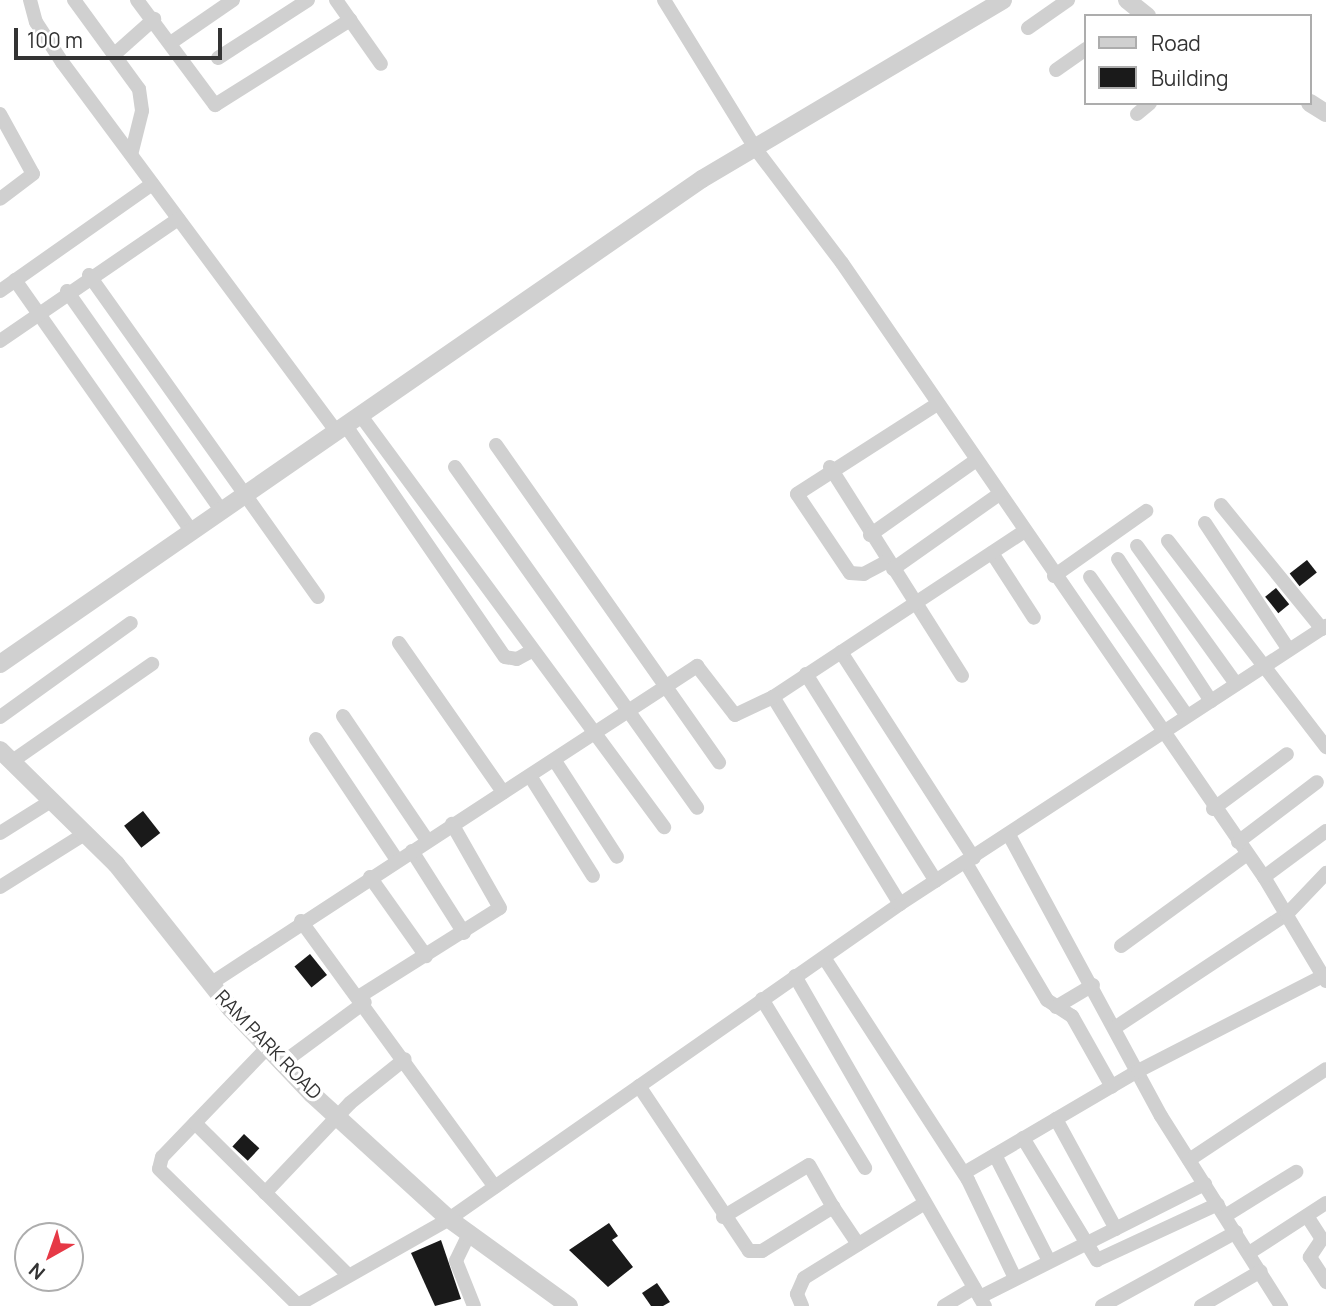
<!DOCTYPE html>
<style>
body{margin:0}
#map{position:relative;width:1326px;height:1306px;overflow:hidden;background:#fff;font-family:Manrope,sans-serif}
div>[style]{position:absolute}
.building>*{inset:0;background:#1a1a1a;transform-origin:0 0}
.minor>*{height:14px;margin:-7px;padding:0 7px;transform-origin:7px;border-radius:7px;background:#d0d0d0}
.tertiary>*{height:18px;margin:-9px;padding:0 9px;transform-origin:9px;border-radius:9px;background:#d0d0d0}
span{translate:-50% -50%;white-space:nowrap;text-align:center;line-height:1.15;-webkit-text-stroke:7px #fff;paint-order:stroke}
.street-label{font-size:19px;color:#333}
.legend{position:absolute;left:1084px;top:14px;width:228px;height:91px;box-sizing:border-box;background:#fff;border:2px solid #adadad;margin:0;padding:9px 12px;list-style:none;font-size:21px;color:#333}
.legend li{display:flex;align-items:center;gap:14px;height:35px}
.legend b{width:35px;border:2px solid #adadad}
.north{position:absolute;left:14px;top:1222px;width:70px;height:70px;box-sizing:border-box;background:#fff;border:2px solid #adadad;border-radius:50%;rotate:220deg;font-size:19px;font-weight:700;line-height:28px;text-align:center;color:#333}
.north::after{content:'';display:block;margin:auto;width:24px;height:32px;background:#e63946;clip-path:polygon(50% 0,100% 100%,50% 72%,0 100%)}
.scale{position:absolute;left:14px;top:28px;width:208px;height:32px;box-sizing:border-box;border:4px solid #333;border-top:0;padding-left:9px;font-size:21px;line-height:24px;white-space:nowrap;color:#333;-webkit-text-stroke:5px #fff;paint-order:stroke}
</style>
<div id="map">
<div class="building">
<i style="left:1307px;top:560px;width:16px;height:22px;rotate:52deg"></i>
<i style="left:1276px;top:588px;width:21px;height:14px;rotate:51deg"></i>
<i style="left:143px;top:811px;width:28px;height:24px;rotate:52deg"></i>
<i style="left:310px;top:954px;width:27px;height:20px;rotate:51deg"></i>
<i style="left:244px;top:1134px;width:21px;height:17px;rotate:43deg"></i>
<i style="clip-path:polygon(609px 1223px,618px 1236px,612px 1240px,633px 1267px,608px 1287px,569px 1250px)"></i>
<i style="clip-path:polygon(441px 1240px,461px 1299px,435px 1306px,411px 1253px)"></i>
<i style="clip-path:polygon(657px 1283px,670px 1302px,663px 1306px,651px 1306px,642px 1293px)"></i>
</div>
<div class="minor">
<i style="left:30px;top:0;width:23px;rotate:75deg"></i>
<i style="left:36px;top:22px;width:48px;rotate:57deg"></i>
<i style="left:62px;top:62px;width:461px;rotate:53.4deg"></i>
<i style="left:74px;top:0;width:110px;rotate:53.9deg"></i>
<i style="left:139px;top:89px;width:22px;rotate:82deg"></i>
<i style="left:142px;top:111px;width:45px;rotate:104deg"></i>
<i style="left:137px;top:0;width:131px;rotate:53.4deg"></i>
<i style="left:215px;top:105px;width:160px;rotate:-32.2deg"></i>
<i style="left:336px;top:0;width:78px;rotate:54.9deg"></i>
<i style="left:664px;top:0;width:174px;rotate:58.4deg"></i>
<i style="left:755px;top:148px;width:144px;rotate:52.9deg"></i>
<i style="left:842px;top:263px;width:745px;rotate:55.5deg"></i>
<i style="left:1264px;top:877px;width:121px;rotate:59.2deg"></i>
<i style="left:1028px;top:28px;width:49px;rotate:-35deg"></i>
<i style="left:172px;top:42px;width:74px;rotate:-34.5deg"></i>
<i style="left:117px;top:52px;width:50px;rotate:-41.7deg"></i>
<i style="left:218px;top:58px;width:107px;rotate:-32.8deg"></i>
<i style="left:1056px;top:70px;width:37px;rotate:-35deg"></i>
<i style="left:0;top:114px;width:68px;rotate:61.2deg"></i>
<i style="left:33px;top:174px;width:41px;rotate:142.9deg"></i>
<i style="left:1137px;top:114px;width:17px;rotate:-40deg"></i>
<i style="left:89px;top:275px;width:395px;rotate:54.6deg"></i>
<i style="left:15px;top:280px;width:306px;rotate:54.9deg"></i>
<i style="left:0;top:291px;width:186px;rotate:-35.1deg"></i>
<i style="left:67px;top:291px;width:268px;rotate:54.9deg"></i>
<i style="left:0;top:341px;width:216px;rotate:-34.4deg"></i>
<i style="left:361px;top:416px;width:511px;rotate:53.6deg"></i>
<i style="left:346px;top:426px;width:280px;rotate:55.5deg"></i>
<i style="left:505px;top:657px;width:12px;rotate:9deg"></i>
<i style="left:517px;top:659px;width:18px;rotate:-29deg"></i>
<i style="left:496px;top:445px;width:388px;rotate:54.9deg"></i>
<i style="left:455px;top:467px;width:418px;rotate:54.6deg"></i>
<i style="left:830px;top:467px;width:247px;rotate:57.7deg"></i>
<i style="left:1221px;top:505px;width:160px;rotate:50.8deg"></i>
<i style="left:1205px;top:523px;width:152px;rotate:56.5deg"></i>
<i style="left:870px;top:535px;width:128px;rotate:-35.2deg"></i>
<i style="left:1168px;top:541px;width:260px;rotate:52.5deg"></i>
<i style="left:1137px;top:546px;width:170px;rotate:54.3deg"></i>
<i style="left:992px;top:553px;width:77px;rotate:57.1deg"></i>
<i style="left:1118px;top:559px;width:170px;rotate:56.8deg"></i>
<i style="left:888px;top:561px;width:27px;rotate:152deg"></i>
<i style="left:864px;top:574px;width:14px;rotate:-176deg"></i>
<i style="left:850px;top:573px;width:95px;rotate:-123.9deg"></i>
<i style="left:797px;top:494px;width:166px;rotate:-32.7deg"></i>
<i style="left:893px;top:569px;width:128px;rotate:-35.2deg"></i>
<i style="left:1054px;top:576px;width:113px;rotate:-35.2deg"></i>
<i style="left:1090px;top:577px;width:169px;rotate:55.1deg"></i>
<i style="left:399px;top:643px;width:182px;rotate:55.1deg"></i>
<i style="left:841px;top:652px;width:245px;rotate:57.2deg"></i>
<i style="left:806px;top:674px;width:244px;rotate:57.9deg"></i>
<i style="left:343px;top:716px;width:150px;rotate:55.9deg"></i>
<i style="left:0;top:717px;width:161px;rotate:-35.7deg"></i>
<i style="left:316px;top:739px;width:146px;rotate:56.2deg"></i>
<i style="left:555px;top:761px;width:114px;rotate:57.1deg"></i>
<i style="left:11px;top:762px;width:172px;rotate:-34.8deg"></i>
<i style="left:530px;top:776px;width:118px;rotate:57.8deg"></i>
<i style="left:1213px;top:809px;width:92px;rotate:-36.6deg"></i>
<i style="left:0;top:833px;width:60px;rotate:-32.1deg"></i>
<i style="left:1009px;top:835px;width:319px;rotate:61.6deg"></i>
<i style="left:1161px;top:1116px;width:225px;rotate:57.7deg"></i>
<i style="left:1238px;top:842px;width:99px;rotate:-37.2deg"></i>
<i style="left:412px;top:851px;width:97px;rotate:57.6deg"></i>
<i style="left:966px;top:863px;width:159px;rotate:59.4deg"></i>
<i style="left:1047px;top:1000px;width:30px;rotate:33deg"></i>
<i style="left:1072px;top:1016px;width:81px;rotate:60.6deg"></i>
<i style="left:370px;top:877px;width:97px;rotate:54.7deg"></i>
<i style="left:1264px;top:877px;width:77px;rotate:-36.6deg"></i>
<i style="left:0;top:887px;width:102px;rotate:-32.1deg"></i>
<i style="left:900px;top:904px;width:243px;rotate:-121.5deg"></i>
<i style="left:773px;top:697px;width:300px;rotate:-33.4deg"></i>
<i style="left:301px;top:921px;width:329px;rotate:53.9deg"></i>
<i style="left:1121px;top:946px;width:156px;rotate:-36.1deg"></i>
<i style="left:825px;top:959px;width:263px;rotate:57.1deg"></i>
<i style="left:968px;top:1180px;width:109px;rotate:64.4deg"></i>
<i style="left:795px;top:976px;width:381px;rotate:60.1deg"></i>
<i style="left:210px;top:984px;width:582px;rotate:-33.14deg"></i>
<i style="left:697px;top:666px;width:62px;rotate:52.2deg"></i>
<i style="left:735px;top:715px;width:42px;rotate:-25.3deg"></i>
<i style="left:360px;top:996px;width:165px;rotate:-32.2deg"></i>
<i style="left:500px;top:908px;width:97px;rotate:-119.7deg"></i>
<i style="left:762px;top:999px;width:198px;rotate:58.6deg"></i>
<i style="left:1056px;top:1007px;width:43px;rotate:-30.7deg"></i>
<i style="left:1116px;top:1027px;width:205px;rotate:-33.5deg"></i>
<i style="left:1287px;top:914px;width:57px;rotate:-46.4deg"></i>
<i style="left:266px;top:1049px;width:150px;rotate:133.9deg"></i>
<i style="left:162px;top:1157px;width:12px;rotate:104deg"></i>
<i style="left:159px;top:1169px;width:194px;rotate:44.4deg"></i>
<i style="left:281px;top:1064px;width:104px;rotate:-36.4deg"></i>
<i style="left:639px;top:1086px;width:198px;rotate:56.3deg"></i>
<i style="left:749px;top:1251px;width:13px"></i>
<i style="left:762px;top:1251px;width:84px;rotate:-31.8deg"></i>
<i style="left:833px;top:1207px;width:45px;rotate:56deg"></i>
<i style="left:1056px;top:1119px;width:125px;rotate:61.4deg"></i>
<i style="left:195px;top:1123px;width:214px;rotate:44.8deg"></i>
<i style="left:1023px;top:1138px;width:143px;rotate:58.8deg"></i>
<i style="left:1097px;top:1260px;width:133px;rotate:-24.8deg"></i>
<i style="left:995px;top:1155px;width:119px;rotate:63deg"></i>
<i style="left:1189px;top:1160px;width:164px;rotate:-33.6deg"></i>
<i style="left:964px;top:1173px;width:202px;rotate:-30.4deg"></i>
<i style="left:1138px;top:1071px;width:208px;rotate:-27.2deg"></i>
<i style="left:265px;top:1193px;width:124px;rotate:-46.6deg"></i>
<i style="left:350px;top:1103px;width:70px;rotate:-38.7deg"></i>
<i style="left:1225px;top:1216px;width:84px;rotate:-31.8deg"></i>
<i style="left:1307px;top:1216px;width:27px;rotate:57deg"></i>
<i style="left:1322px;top:1239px;width:22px;rotate:124deg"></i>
<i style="left:1310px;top:1257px;width:30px;rotate:57deg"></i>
<i style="left:723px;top:1217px;width:100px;rotate:-31.2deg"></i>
<i style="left:809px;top:1165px;width:48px;rotate:60.3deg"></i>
<i style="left:470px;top:1232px;width:32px;rotate:116deg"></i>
<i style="left:456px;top:1261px;width:48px;rotate:68.2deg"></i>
<i style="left:1249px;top:1253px;width:92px;rotate:-33deg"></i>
<i style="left:980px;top:1297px;width:252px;rotate:-26.7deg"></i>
<i style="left:296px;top:1306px;width:176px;rotate:-29.6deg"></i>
<i style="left:449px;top:1219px;width:550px;rotate:-34.93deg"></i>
<i style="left:900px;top:904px;width:509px;rotate:-33.13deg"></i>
<i style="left:802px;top:1306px;width:13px;rotate:-113deg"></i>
<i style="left:797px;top:1294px;width:17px;rotate:-66deg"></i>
<i style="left:804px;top:1278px;width:142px;rotate:-31.8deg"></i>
<i style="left:944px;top:1306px;width:35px;rotate:-31deg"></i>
<i style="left:1102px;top:1306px;width:153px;rotate:-28.9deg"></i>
<i style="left:1201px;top:1306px;width:69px;rotate:-30.3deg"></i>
</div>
<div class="tertiary">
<i style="left:1127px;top:0;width:26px;rotate:39deg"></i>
<i style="left:1310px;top:103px;width:19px;rotate:32deg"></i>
<i style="left:0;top:664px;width:853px;rotate:-34.64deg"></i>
<i style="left:702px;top:179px;width:350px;rotate:-30.7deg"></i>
<i style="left:0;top:750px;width:163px;rotate:44.5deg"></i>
<i style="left:116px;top:864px;width:184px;rotate:51.6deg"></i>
<i style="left:230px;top:1008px;width:119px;rotate:46.4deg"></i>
<i style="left:312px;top:1094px;width:185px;rotate:42.4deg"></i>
<i style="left:449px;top:1219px;width:148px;rotate:35.9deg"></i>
</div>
<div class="street-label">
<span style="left:268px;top:1045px;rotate:46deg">RAM PARK ROAD</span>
</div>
<ul class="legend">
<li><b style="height:9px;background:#d0d0d0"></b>Road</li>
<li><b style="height:19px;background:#1a1a1a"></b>Building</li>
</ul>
<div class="north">N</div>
<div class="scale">100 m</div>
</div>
